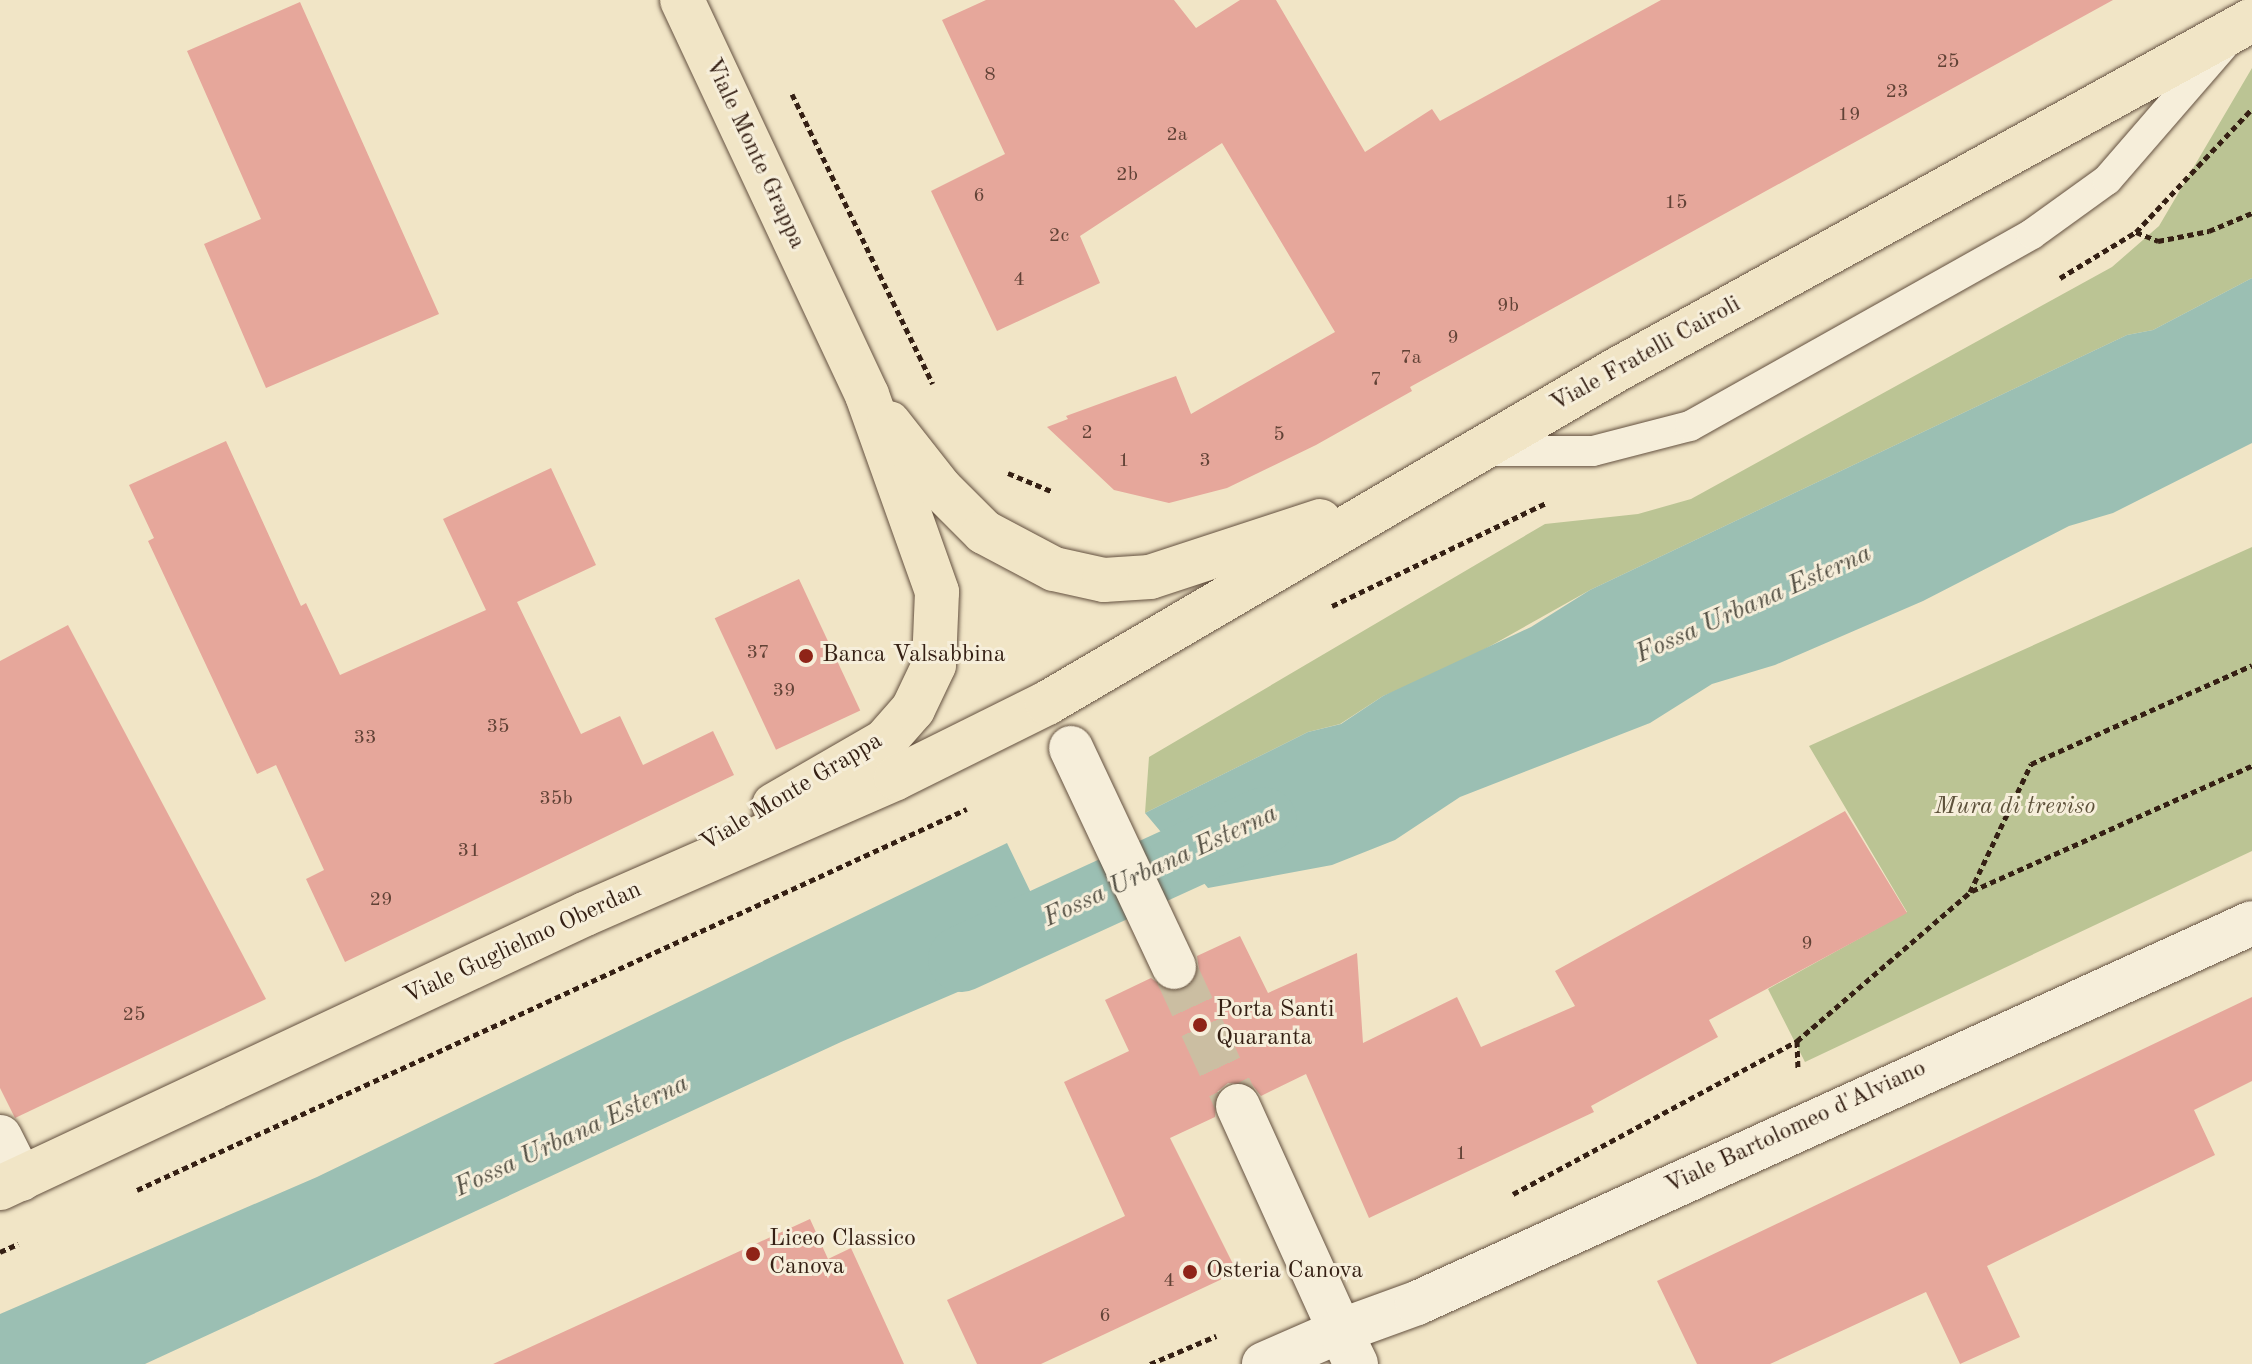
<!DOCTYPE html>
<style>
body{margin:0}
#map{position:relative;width:2252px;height:1364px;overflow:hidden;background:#f1e5c6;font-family:"Old Standard TT",serif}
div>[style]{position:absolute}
.green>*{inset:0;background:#bbc494}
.water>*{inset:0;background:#9bbfb3}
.canal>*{height:66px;margin:-33px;padding:0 33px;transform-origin:33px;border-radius:33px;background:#9bbfb3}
.building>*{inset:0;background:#e6a79b;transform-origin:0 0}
.street-tunnel>*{height:44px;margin-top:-22px;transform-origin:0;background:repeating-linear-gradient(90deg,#cbbea2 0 44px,transparent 0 66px)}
.path>*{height:5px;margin-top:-2.5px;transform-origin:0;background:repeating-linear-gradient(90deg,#352014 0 6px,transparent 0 10px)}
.roads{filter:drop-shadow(0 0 2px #645140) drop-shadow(0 0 2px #645140)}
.lane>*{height:30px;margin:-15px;padding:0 15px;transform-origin:15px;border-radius:15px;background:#f6eeda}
.street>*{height:44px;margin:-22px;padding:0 22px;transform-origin:22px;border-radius:22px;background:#f6eeda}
.secondary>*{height:44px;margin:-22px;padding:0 22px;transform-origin:22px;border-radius:22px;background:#f6eeda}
.primary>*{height:44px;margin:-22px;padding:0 22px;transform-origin:22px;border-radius:22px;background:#f1e5c6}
.dots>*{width:22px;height:22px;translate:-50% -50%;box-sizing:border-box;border:4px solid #f6eeda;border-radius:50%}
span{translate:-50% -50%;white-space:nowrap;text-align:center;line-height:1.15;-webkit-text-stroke:6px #f6eeda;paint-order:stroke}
.number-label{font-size:20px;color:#614236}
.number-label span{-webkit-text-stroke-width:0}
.street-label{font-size:24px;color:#352014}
.poi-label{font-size:24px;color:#352014}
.left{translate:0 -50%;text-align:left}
.park-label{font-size:24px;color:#5d513a;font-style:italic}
.water-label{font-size:26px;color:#545044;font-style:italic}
</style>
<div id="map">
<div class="green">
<i style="clip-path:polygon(2252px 68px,2252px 278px,2153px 330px,2127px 335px,1590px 590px,1444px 672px,1383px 696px,1340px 724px,1308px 732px,1145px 813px,1149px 757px,1545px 524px,1638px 514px,1691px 499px,2112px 267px,2159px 226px)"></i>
<i style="clip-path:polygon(2252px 547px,2252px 851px,1805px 1062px,1768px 989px,1907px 912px,1809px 746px)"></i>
</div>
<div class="water">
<i style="clip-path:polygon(2252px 278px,2252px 443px,2113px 513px,2069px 526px,1923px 601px,1775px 665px,1712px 684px,1650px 723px,1460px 797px,1395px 840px,1332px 865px,1208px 888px,1145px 813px,1308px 732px,1341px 724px,1383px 696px,1531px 627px,1590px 590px,2127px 335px,2153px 330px)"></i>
<i style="clip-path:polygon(1007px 843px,1058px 949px,841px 1042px,145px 1364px,0 1364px,0 1314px,317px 1177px)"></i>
</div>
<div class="canal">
<i style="left:961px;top:959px;width:333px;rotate:-24.6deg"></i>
</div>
<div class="building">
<i style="clip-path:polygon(986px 0,1174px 0,1196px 28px,1240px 0,1276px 0,1365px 152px,1432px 109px,1440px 121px,1661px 0,2113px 0,1410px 387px,1412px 391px,1316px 445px,1227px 488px,1169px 503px,1114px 490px,1047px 427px,1068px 419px,1066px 416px,1176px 376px,1191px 414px,1335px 332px,1222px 143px,1080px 236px,1100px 283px,997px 331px,931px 191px,1005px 154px,942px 20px)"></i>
<i style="clip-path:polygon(300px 2px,439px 314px,266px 388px,204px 244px,261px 219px,187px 51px)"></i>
<i style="clip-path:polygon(226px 441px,301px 606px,306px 603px,340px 675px,486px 610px,443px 519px,551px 468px,596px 565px,517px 602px,581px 734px,620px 716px,643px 765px,713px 731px,734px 775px,345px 962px,306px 879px,324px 870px,276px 765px,257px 774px,148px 541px,154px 538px,129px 485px)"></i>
<i style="left:799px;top:579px;width:145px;height:93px;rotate:65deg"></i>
<i style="clip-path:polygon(68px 625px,266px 999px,15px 1118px,0 1088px,0 661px)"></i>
<i style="clip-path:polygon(1845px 811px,1907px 913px,1709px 1020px,1718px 1037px,1591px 1106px,1594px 1112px,1369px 1218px,1306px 1074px,1261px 1096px,1252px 1085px,1228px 1083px,1217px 1092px,1215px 1117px,1170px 1138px,1237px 1272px,1041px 1364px,977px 1364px,947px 1300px,1125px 1216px,1064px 1082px,1129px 1051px,1105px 1000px,1151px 978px,1171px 992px,1185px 989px,1199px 970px,1197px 956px,1240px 936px,1268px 993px,1357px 953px,1363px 1043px,1457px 997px,1481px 1047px,1575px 1006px,1555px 971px)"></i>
<i style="clip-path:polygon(2252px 997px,2252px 1081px,2194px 1110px,2215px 1155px,1987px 1266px,2020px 1337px,1960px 1364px,1926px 1292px,1770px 1364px,1697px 1364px,1657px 1281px)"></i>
<i style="clip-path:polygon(810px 1219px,828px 1259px,851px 1248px,904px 1364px,493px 1364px)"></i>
</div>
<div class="street-tunnel">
<i style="left:1174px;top:967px;width:153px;rotate:65.3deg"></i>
</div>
<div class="path">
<i style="left:792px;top:94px;width:322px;rotate:64.1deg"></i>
<i style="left:2136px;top:232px;width:24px;rotate:22deg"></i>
<i style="left:2158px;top:241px;width:52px;rotate:-11.1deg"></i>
<i style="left:2209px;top:231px;width:47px;rotate:-22.7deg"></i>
<i style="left:2060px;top:278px;width:89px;rotate:-31.2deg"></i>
<i style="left:2136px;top:232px;width:169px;rotate:-46.7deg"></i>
<i style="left:1008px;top:473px;width:47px;rotate:22.7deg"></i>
<i style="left:1332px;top:606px;width:237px;rotate:-25.7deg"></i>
<i style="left:1972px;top:891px;width:307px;rotate:-24.1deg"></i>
<i style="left:1797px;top:1041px;width:228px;rotate:-40.7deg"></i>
<i style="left:1970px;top:892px;width:142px;rotate:-64.5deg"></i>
<i style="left:2031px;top:764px;width:242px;rotate:-24.1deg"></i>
<i style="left:137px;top:1190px;width:913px;rotate:-24.66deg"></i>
<i style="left:1513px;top:1194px;width:323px;rotate:-28.3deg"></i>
<i style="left:1797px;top:1041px;width:27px;rotate:88deg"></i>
<i style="left:0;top:1252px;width:20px;rotate:-24deg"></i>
<i style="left:1150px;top:1364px;width:72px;rotate:-23deg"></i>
</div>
<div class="roads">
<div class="lane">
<i style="left:1483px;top:451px;width:110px"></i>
<i style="left:1593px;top:451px;width:100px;rotate:-14.5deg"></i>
<i style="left:1690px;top:426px;width:392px;rotate:-29.3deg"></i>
<i style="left:2032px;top:234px;width:92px;rotate:-35.8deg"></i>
<i style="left:2107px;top:180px;width:177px;rotate:-49.1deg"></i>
</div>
<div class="street">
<i style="left:1071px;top:748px;width:242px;rotate:64.8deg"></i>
<i style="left:1238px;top:1106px;width:247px;rotate:65.6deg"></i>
<i style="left:1340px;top:1331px;width:83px;rotate:156.5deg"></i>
<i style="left:0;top:1137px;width:47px;rotate:63.4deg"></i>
</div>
<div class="secondary">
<i style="left:1356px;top:1364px;width:37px;rotate:-116deg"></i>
<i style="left:1340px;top:1331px;width:82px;rotate:-20deg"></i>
<i style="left:1417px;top:1303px;width:917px;rotate:-24.47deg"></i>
</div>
<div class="primary">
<i style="left:682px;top:0;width:436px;rotate:64.9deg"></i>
<i style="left:867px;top:395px;width:209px;rotate:70.4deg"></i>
<i style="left:937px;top:592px;width:73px;rotate:92.4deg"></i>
<i style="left:934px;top:665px;width:49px;rotate:115.5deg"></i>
<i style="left:913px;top:709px;width:43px;rotate:131.2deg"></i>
<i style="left:885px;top:741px;width:128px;rotate:150deg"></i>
<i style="left:889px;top:423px;width:84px;rotate:51.8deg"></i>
<i style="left:941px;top:489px;width:61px;rotate:45deg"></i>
<i style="left:984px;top:532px;width:79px;rotate:27.9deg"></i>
<i style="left:1054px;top:569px;width:51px;rotate:12.4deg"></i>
<i style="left:1104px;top:580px;width:46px;rotate:-3.7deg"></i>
<i style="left:1150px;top:577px;width:179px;rotate:-18.2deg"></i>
<i style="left:0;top:1188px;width:646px;rotate:-25.1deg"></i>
<i style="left:585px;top:914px;width:339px;rotate:-23.6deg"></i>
<i style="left:896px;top:778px;width:169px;rotate:-26.4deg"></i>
<i style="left:1047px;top:703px;width:662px;rotate:-30.33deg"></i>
<i style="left:1618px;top:369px;width:724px;rotate:-28.83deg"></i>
</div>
</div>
<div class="dots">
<i style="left:806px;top:656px;background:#8f2418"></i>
<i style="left:1200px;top:1025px;background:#8f2418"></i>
<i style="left:753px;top:1254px;background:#8f2418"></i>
<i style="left:1190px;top:1272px;background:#8f2418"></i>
</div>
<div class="number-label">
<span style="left:1948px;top:62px">25</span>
<span style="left:990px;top:75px">8</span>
<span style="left:1897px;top:92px">23</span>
<span style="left:1849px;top:115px">19</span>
<span style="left:1177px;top:135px">2a</span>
<span style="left:1127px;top:175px">2b</span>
<span style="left:979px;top:196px">6</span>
<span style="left:1676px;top:203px">15</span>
<span style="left:1059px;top:236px">2c</span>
<span style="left:1019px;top:280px">4</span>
<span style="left:1508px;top:306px">9b</span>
<span style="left:1453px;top:338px">9</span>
<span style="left:1411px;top:358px">7a</span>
<span style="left:1376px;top:380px">7</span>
<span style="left:1087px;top:433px">2</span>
<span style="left:1279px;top:435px">5</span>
<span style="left:1124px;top:461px">1</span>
<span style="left:1205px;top:461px">3</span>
<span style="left:758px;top:653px">37</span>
<span style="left:784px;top:691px">39</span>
<span style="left:498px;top:727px">35</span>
<span style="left:365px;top:738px">33</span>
<span style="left:556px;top:799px">35b</span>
<span style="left:469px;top:851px">31</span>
<span style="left:381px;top:900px">29</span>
<span style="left:1807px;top:944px">9</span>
<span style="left:134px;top:1015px">25</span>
<span style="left:1461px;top:1154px">1</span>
<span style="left:1169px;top:1281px">4</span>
<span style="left:1105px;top:1316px">6</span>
</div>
<div class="street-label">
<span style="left:754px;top:154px;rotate:65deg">Viale Monte Grappa</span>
<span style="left:1646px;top:355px;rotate:-29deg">Viale Fratelli Cairoli</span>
<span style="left:792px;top:793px;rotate:-31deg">Viale Monte Grappa</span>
<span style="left:523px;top:944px;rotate:-25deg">Viale Guglielmo Oberdan</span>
<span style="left:1796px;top:1128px;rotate:-25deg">Viale Bartolomeo d'Alviano</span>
</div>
<div class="poi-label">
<span class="left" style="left:822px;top:656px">Banca Valsabbina</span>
<span class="left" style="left:1216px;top:1025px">Porta Santi<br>Quaranta</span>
<span class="left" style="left:769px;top:1254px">Liceo Classico<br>Canova</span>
<span class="left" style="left:1206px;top:1272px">Osteria Canova</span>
</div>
<div class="park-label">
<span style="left:2015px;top:808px">Mura di treviso</span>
</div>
<div class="water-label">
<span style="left:1754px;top:605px;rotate:-24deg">Fossa Urbana Esterna</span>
<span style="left:1161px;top:867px;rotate:-25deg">Fossa Urbana Esterna</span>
<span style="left:572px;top:1137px;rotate:-25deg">Fossa Urbana Esterna</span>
</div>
</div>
